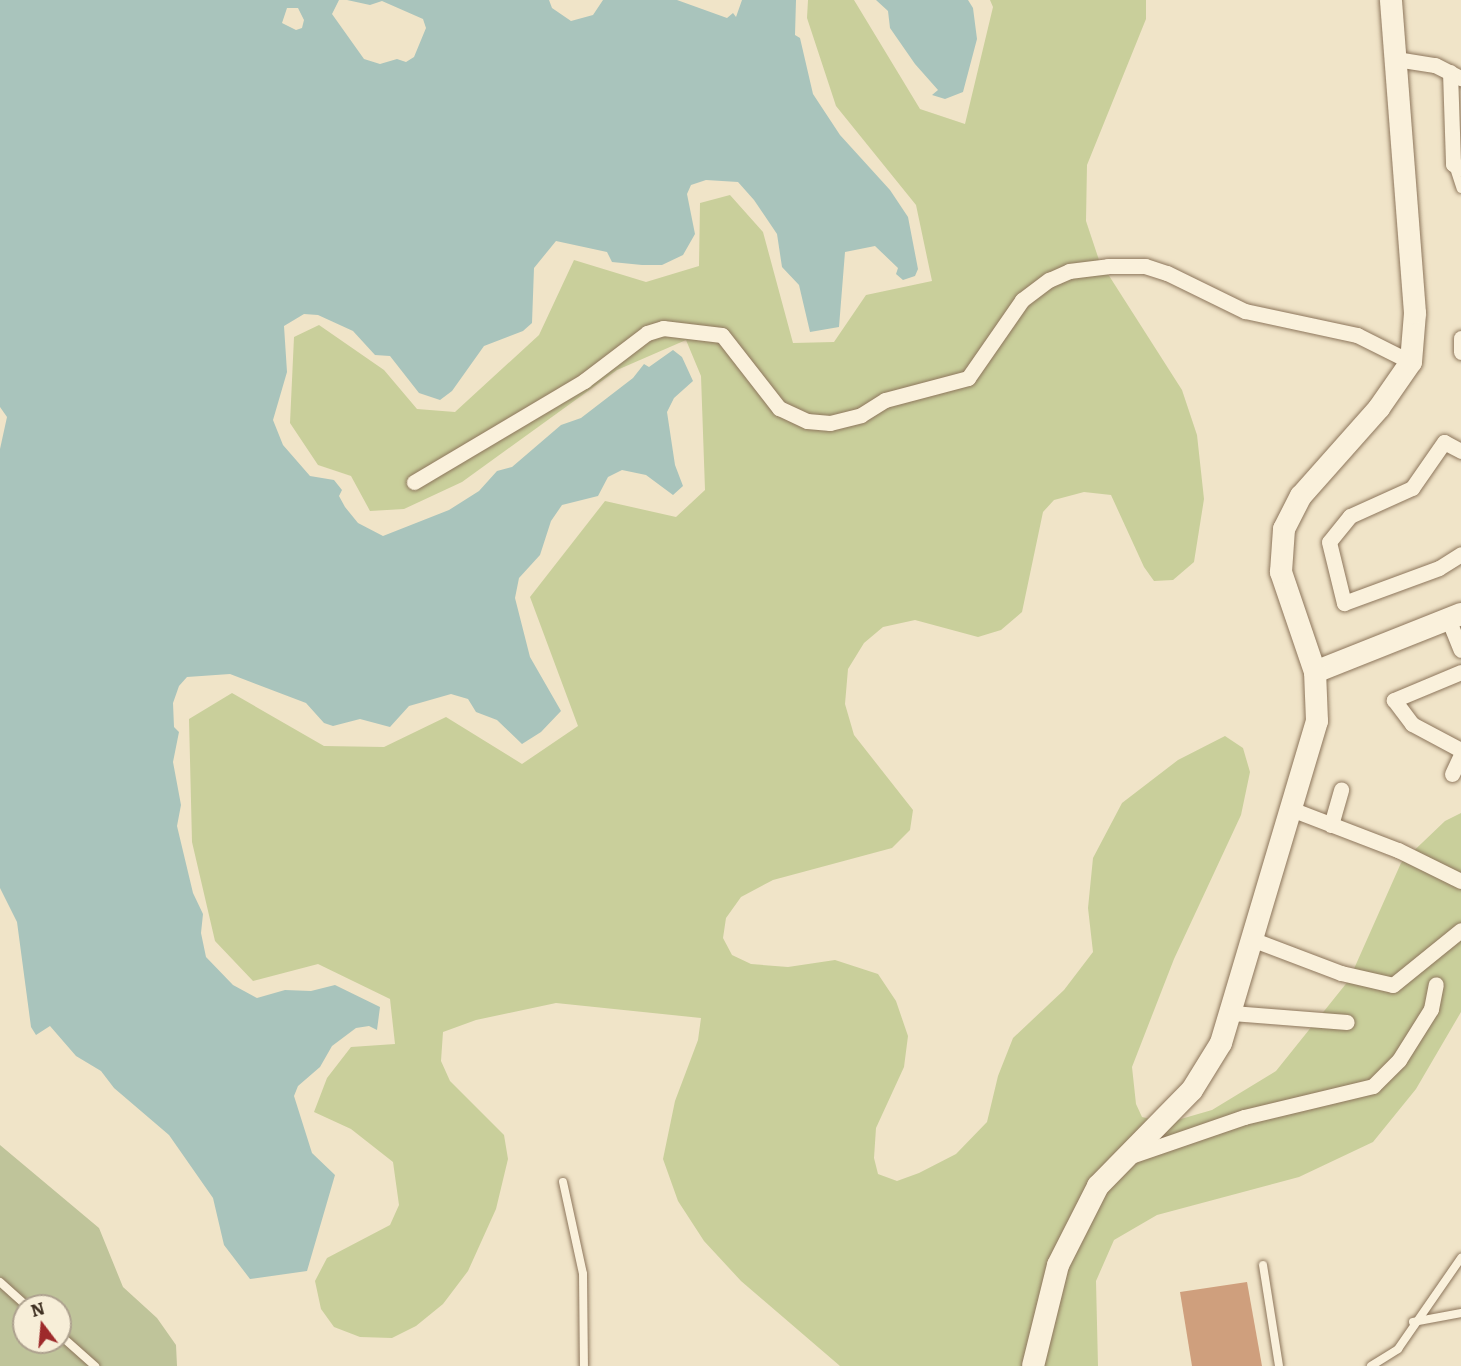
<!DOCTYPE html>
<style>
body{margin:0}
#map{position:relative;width:1461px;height:1366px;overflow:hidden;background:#f0e4c8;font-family:Literata,serif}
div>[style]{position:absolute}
.green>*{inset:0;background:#c9cf9b}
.cemetery>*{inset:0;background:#bfc49a}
.water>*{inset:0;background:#a9c4bc}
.building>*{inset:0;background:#cf9f7d}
.roads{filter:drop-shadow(0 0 2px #8d765c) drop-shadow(0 0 2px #8d765c)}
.lane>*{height:8px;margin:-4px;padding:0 4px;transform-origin:4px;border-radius:4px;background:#faf1dc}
.street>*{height:15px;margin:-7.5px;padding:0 7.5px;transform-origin:7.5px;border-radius:7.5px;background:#faf1dc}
.secondary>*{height:22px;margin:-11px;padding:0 11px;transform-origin:11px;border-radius:11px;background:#faf1dc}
span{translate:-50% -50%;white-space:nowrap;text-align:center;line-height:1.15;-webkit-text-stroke:4.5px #f7eed8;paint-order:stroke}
.north{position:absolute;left:12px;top:1294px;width:60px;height:60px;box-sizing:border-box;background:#f7eed8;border:2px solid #ada18e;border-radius:50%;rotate:344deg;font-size:16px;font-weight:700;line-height:24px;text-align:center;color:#3d2e20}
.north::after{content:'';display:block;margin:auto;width:21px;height:27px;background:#9e2a2b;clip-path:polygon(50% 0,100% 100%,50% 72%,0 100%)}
</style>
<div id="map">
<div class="green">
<i style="clip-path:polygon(808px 0,854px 0,920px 109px,965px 124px,993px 7px,990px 0,1146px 0,1146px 19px,1087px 165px,1086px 221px,1099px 260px,1182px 390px,1197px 435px,1204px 499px,1194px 562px,1173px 580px,1154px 581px,1144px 567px,1111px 495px,1084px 492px,1054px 500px,1043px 512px,1022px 612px,1001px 630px,978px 637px,915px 620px,883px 627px,864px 643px,848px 669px,845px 704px,854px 735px,913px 810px,910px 830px,892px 848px,773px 880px,741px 897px,726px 918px,723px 938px,732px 955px,751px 964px,788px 967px,835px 960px,878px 974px,896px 1001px,908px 1036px,904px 1067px,876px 1128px,874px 1158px,878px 1174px,897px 1181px,919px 1173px,956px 1154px,987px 1122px,998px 1076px,1013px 1038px,1064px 990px,1093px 952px,1088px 908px,1093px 858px,1122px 803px,1178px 760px,1225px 736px,1243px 748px,1250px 772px,1241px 815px,1174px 959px,1132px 1067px,1136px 1104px,1142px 1117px,1167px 1123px,1212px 1110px,1276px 1071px,1349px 980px,1401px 863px,1445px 821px,1461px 813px,1461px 1012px,1416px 1089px,1373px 1142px,1299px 1177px,1157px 1215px,1114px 1240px,1096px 1281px,1098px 1366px,840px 1366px,741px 1281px,704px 1241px,678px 1201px,663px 1159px,675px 1101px,698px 1040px,701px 1018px,556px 1003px,476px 1020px,443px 1032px,441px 1061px,450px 1081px,504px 1135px,508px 1159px,496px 1209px,468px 1271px,443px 1304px,416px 1326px,392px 1338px,360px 1337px,334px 1327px,321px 1309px,315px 1281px,327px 1258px,390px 1225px,399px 1205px,393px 1162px,351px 1129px,314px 1112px,327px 1078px,351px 1047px,395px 1044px,390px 999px,318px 964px,253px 981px,215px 941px,192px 842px,189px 719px,232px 693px,324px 746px,384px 747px,446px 717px,522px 764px,578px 726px,530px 597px,605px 501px,676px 517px,705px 490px,701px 376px,686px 340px,617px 370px,462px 482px,404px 509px,370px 511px,351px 476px,318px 465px,290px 423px,294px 337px,319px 325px,384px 370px,417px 409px,455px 412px,539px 335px,574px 260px,646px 282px,699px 266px,700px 203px,730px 195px,763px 232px,793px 343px,834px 342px,866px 295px,932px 281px,916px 205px,836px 106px,807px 18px)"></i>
</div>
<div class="cemetery">
<i style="clip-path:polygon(evenodd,0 1145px,99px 1228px,123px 1287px,157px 1318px,176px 1345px,177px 1366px,0 1366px,0 1145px,24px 1306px,60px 1306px,60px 1342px,24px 1342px,24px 1306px)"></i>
</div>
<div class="water">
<i style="clip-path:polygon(evenodd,0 0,339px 0,332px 14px,364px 59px,380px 64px,397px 59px,406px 62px,414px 57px,426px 28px,423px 19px,382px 1px,370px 5px,347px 0,549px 0,552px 8px,571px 21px,593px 15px,603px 0,677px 0,727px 18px,733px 13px,736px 17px,742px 0,796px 0,795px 35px,800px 38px,813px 94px,840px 135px,890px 190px,908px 217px,918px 269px,915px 276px,903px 280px,896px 274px,898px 268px,875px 246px,845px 252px,839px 327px,810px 332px,799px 285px,782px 267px,777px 234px,754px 200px,738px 182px,706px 180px,691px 185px,687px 194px,695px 234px,683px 255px,662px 265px,642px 265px,612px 262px,607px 252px,556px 241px,534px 268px,532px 323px,523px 331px,484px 346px,452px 391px,440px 400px,419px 393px,390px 356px,375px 355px,353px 331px,318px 315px,304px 314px,284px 326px,287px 372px,273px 420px,283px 445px,310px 476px,334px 480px,342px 490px,339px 496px,345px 507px,358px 523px,383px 536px,449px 510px,479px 491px,497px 471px,512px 467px,561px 425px,581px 418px,633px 378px,644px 364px,649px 367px,673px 350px,682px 357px,693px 381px,674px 398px,667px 412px,675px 465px,683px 486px,673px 495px,646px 475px,622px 470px,608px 477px,598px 496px,562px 505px,551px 521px,540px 555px,519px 578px,515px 598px,530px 657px,561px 711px,541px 732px,522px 744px,497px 720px,476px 712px,468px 699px,451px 694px,409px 706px,390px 727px,360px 719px,333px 726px,324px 723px,306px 703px,230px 674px,187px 677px,179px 686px,173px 703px,174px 727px,179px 732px,173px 762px,181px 805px,177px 826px,193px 893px,203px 914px,201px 933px,206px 957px,233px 985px,257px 998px,285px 990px,311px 991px,335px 985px,380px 1007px,377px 1030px,369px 1026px,356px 1028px,332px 1046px,320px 1067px,298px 1086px,294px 1096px,312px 1153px,335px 1175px,307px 1271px,250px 1279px,224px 1245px,213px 1198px,169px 1135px,114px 1088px,101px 1071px,76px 1056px,50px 1026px,36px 1035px,31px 1027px,17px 922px,0 888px,0 449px,7px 417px,0 407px,0 0,287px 8px,298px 8px,304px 20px,302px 28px,296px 30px,282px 23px,287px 8px)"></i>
<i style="clip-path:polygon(876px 0,968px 0,973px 8px,977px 39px,963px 92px,945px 99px,932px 95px,938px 90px,915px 64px,890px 28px,888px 11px)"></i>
</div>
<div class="building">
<i style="clip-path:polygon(1247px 1282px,1262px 1366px,1192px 1366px,1180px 1292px)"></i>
</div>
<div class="roads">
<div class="lane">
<i style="left:1453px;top:165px;width:25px;rotate:72deg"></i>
<i style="left:563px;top:1182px;width:94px;rotate:77.7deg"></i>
<i style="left:583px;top:1274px;width:92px;rotate:89.4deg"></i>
<i style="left:1263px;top:1265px;width:102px;rotate:81deg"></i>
<i style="left:0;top:1282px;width:36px;rotate:42deg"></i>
<i style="left:1413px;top:1322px;width:49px;rotate:-10.6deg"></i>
<i style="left:60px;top:1335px;width:47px;rotate:41.5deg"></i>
<i style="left:1371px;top:1366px;width:32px;rotate:-32deg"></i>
<i style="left:1398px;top:1349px;width:111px;rotate:-55.3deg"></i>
</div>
<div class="street">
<i style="left:1396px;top:59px;width:39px;rotate:9deg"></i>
<i style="left:1435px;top:65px;width:29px;rotate:27deg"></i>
<i style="left:1450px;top:72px;width:92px;rotate:88.1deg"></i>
<i style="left:1453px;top:164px;width:9px;rotate:27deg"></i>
<i style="left:1461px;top:338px;width:14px;rotate:90deg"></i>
<i style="left:1461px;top:451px;width:19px;rotate:-152deg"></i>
<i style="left:1444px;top:442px;width:56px;rotate:124.8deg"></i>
<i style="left:1412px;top:488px;width:68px;rotate:155.7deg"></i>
<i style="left:1350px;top:516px;width:33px;rotate:129deg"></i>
<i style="left:1329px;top:542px;width:63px;rotate:76.2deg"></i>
<i style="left:1344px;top:603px;width:101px;rotate:-20.2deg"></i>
<i style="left:1439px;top:568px;width:26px;rotate:-32deg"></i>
<i style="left:414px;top:482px;width:198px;rotate:-30.7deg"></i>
<i style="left:584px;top:381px;width:79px;rotate:-37.3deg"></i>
<i style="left:647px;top:333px;width:17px;rotate:-17deg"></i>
<i style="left:663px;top:328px;width:59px;rotate:6.8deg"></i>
<i style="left:722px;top:335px;width:93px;rotate:52deg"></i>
<i style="left:779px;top:408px;width:31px;rotate:25deg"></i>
<i style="left:807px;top:421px;width:23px;rotate:5deg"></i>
<i style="left:830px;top:423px;width:32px;rotate:-14deg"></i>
<i style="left:861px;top:415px;width:28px;rotate:-32deg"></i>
<i style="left:885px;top:400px;width:86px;rotate:-14.8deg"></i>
<i style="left:968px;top:378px;width:95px;rotate:-55.3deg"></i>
<i style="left:1022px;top:300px;width:34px;rotate:-37deg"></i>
<i style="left:1049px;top:280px;width:22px;rotate:-24deg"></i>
<i style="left:1069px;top:271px;width:39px;rotate:-7deg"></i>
<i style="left:1108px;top:266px;width:37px"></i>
<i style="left:1145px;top:266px;width:23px;rotate:18deg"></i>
<i style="left:1167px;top:273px;width:87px;rotate:26deg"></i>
<i style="left:1245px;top:311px;width:115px;rotate:12.1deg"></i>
<i style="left:1357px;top:335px;width:60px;rotate:26.6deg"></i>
<i style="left:1449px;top:621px;width:31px;rotate:68deg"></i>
<i style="left:1461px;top:672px;width:73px;rotate:157.3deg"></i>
<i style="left:1394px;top:700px;width:30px;rotate:53deg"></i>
<i style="left:1412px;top:724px;width:55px;rotate:28deg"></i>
<i style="left:1452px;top:774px;width:21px;rotate:-65deg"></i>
<i style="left:1291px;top:809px;width:115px;rotate:21deg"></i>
<i style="left:1398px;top:850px;width:70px;rotate:26.2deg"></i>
<i style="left:1331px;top:825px;width:37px;rotate:-74deg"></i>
<i style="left:1254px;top:940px;width:93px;rotate:20.8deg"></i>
<i style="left:1341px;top:973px;width:53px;rotate:13deg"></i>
<i style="left:1393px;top:985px;width:87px;rotate:-39deg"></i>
<i style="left:1232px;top:1013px;width:115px;rotate:4.5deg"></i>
<i style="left:1131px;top:1156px;width:120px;rotate:-19deg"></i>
<i style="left:1244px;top:1117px;width:133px;rotate:-13.5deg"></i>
<i style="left:1373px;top:1086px;width:37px;rotate:-45deg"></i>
<i style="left:1399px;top:1060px;width:60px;rotate:-57.9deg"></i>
<i style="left:1431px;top:1009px;width:25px;rotate:-79deg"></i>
</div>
<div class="secondary">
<i style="left:1315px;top:672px;width:157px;rotate:-21.7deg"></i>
<i style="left:1033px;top:1366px;width:104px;rotate:-76.1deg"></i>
<i style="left:1058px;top:1265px;width:89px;rotate:-63.1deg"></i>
<i style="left:1098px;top:1186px;width:134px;rotate:-45.6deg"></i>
<i style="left:1192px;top:1090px;width:55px;rotate:-58.3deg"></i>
<i style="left:1221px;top:1043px;width:336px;rotate:-73.4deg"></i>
<i style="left:1317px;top:721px;width:49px;rotate:-92.3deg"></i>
<i style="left:1315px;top:672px;width:106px;rotate:-108.8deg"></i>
<i style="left:1281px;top:572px;width:43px;rotate:-86deg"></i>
<i style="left:1284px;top:529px;width:37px;rotate:-63deg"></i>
<i style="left:1301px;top:496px;width:118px;rotate:-48.4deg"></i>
<i style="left:1379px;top:408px;width:56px;rotate:-55.2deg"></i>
<i style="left:1411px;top:362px;width:49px;rotate:-85.3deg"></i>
<i style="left:1415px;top:313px;width:314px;rotate:-94.4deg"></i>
</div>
</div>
<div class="north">N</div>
</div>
